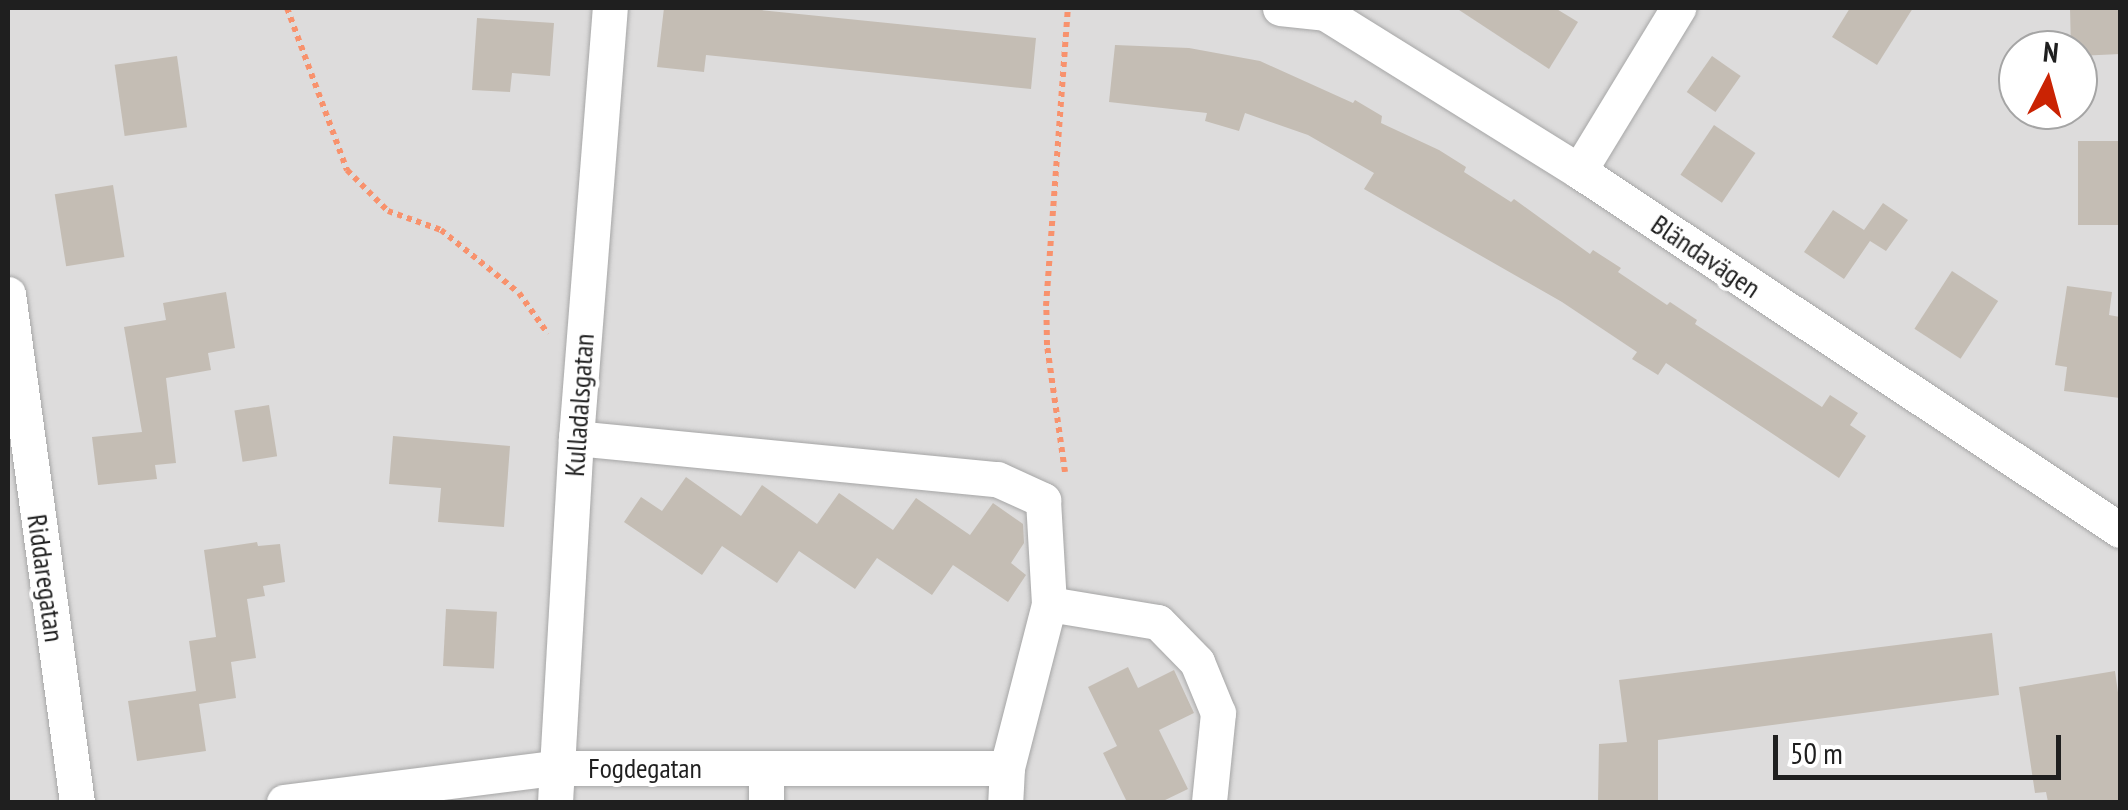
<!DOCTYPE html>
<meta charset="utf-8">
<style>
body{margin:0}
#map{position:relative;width:2128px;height:810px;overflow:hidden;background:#efeee5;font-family:"PT Sans Narrow",sans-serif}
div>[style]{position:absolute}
.residential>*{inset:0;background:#dddcdc}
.building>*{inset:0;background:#c4bdb4;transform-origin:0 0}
.path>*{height:6px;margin-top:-3px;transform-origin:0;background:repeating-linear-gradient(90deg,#f8926d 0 5px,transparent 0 10px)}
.roads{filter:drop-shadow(0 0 2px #a6a6a6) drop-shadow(0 0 2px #a6a6a6)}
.street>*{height:35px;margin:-17.5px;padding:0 17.5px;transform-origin:17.5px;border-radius:17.5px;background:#fff}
span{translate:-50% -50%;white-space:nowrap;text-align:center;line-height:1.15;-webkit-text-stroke:8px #fff;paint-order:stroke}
.street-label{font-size:28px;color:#1f1f1f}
.frame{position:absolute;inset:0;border:10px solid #1f1f1f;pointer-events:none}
.north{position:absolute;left:1998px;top:30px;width:100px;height:100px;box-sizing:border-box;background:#fff;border:2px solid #a5a5a5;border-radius:50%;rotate:6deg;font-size:28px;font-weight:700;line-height:40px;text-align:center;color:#1f1f1f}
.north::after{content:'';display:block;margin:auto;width:35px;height:45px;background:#ca2303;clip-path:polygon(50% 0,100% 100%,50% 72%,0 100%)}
.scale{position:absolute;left:1773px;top:735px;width:288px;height:45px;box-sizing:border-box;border:5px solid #1f1f1f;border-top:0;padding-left:12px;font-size:30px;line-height:35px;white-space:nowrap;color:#1f1f1f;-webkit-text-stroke:8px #fff;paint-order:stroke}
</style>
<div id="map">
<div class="residential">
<i style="clip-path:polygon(evenodd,8px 8px,2120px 8px,2120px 802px,8px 802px,8px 8px,2018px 50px,2078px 50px,2078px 110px,2018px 110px,2018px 50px)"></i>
</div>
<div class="building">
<i style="clip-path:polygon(664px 8px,741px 8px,1036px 38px,1031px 89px,706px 55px,704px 72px,657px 67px)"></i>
<i style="clip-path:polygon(1456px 8px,1555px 8px,1578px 22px,1549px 69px)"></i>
<i style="clip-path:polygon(1850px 8px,1913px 8px,1877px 65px,1832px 37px)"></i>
<i style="clip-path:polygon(2070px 8px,2120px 8px,2120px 54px,2078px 56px,2078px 50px,2071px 50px)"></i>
<i style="clip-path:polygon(477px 18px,554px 23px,550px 76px,512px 73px,510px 92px,472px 90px)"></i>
<i style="clip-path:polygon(1115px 45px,1189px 48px,1260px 61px,1353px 103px,1355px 100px,1382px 116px,1381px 123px,1439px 150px,1466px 167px,1464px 172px,1511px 202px,1514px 199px,1590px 254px,1593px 250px,1621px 268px,1618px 272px,1667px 305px,1670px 302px,1697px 320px,1695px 324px,1822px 407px,1830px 395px,1858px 413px,1850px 425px,1866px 436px,1839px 478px,1666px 363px,1658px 375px,1632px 359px,1637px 352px,1562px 302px,1364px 189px,1374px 173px,1308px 135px,1245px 113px,1239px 131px,1205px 121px,1207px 113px,1109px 102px)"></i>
<i style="left:177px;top:56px;width:72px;height:63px;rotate:82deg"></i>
<i style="left:1712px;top:56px;width:35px;height:44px;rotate:35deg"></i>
<i style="left:1714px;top:125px;width:50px;height:60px;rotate:34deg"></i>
<i style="left:2120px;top:141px;width:84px;height:42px;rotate:90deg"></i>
<i style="left:113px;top:185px;width:73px;height:59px;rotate:81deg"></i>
<i style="clip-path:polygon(1883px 203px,1908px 220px,1886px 251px,1870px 241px,1844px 279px,1804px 252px,1833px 210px,1864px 230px)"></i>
<i style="left:1952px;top:271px;width:55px;height:69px;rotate:33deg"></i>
<i style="clip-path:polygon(2067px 286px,2112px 292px,2109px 315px,2120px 317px,2120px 398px,2064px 391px,2067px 367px,2055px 365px)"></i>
<i style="clip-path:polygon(226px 292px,235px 348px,208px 353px,211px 370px,166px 378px,176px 463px,155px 465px,157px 479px,98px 485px,92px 437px,142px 432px,124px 327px,166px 320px,163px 303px)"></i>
<i style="left:269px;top:405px;width:52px;height:35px;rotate:81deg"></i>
<i style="clip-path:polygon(393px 436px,510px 446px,504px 527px,438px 522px,441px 488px,389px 484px)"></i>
<i style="clip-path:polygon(686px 477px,741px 516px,762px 485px,817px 524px,839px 493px,893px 530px,916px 498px,970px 535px,993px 503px,1023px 524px,1024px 543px,1011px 563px,1026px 575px,1008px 602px,953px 565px,932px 595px,877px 558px,855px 589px,799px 551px,777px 583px,722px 546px,702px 575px,624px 522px,641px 497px,662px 511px)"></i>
<i style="clip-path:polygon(257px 542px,258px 546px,280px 544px,285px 582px,263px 586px,265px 596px,247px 599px,256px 658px,231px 662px,236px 698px,199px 704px,206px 751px,137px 761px,128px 701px,196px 691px,189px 641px,216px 637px,204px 550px)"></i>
<i style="left:446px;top:609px;width:51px;height:57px;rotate:3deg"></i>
<i style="clip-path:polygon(1992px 633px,1999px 695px,1658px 740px,1658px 802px,1598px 802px,1599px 744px,1627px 742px,1619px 680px)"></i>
<i style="clip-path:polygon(1128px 667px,1138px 688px,1174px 670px,1194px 713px,1159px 730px,1188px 789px,1161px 802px,1127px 802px,1103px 753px,1117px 746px,1088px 687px)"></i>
<i style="clip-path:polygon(2115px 671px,2120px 707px,2120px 802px,2048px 802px,2046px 792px,2035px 793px,2019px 687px)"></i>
</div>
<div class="path">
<i style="left:287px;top:8px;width:173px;rotate:69.7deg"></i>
<i style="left:347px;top:170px;width:58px;rotate:45deg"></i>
<i style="left:388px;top:211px;width:56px;rotate:19.7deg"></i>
<i style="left:441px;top:230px;width:100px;rotate:38.9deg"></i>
<i style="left:519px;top:293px;width:50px;rotate:54.7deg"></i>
<i style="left:1065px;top:472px;width:128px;rotate:-98.1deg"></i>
<i style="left:1047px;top:345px;width:39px;rotate:-91deg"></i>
<i style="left:1046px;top:306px;width:299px;rotate:-85.8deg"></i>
</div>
<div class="roads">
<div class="street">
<i style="left:1280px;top:8px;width:45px;rotate:6.3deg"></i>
<i style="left:1325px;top:13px;width:299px;rotate:31.9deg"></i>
<i style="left:1579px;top:171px;width:649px;rotate:33.57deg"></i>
<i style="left:1579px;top:171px;width:191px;rotate:-58.7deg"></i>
<i style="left:8px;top:294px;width:513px;rotate:82.27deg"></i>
<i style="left:576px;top:438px;width:423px;rotate:5.6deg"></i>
<i style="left:997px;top:479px;width:51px;rotate:24.5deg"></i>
<i style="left:1043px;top:500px;width:104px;rotate:86.7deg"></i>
<i style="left:1049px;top:604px;width:169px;rotate:104.4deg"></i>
<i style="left:1007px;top:768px;width:34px;rotate:93deg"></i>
<i style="left:1049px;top:604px;width:110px;rotate:9.4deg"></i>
<i style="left:1158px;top:622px;width:56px;rotate:45.7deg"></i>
<i style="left:1197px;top:662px;width:55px;rotate:67.6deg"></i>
<i style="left:1218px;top:713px;width:89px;rotate:95.8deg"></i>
<i style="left:766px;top:768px;width:34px;rotate:90deg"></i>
<i style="left:284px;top:802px;width:273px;rotate:-7.2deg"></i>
<i style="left:555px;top:768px;width:452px"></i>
<i style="left:555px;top:802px;width:365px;rotate:-86.7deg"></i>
<i style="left:576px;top:438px;width:431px;rotate:-85.5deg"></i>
</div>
</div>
<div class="street-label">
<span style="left:1706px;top:256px;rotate:34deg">Bländavägen</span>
<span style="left:579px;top:405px;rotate:-86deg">Kulladalsgatan</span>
<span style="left:46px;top:578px;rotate:82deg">Riddaregatan</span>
<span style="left:645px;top:768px">Fogdegatan</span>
</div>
<div class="frame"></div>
<div class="north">N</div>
<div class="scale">50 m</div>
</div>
